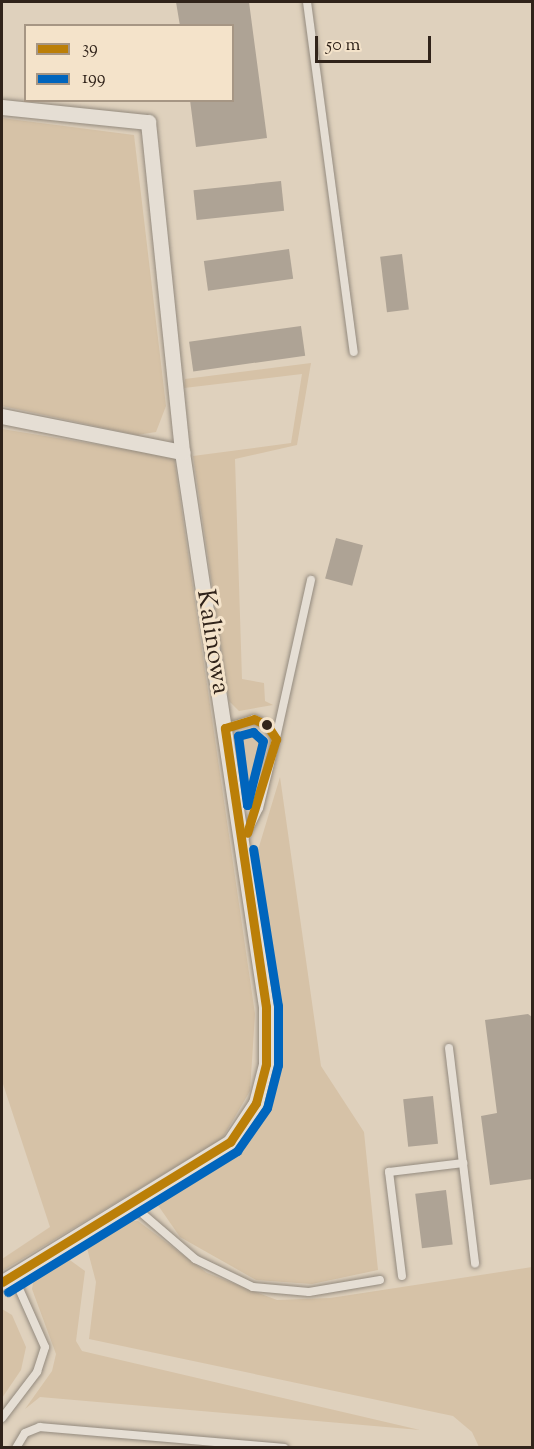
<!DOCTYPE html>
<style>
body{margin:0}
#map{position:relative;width:534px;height:1449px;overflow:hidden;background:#dfd1bd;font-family:"Sorts Mill Goudy",serif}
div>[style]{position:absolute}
.green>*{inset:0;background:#d6c2a7}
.building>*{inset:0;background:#aea395;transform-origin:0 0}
.roads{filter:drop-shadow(0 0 2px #938a7e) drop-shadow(0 0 2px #938a7e)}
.lane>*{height:8px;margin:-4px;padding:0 4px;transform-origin:4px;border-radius:4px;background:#e5ded4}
.street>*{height:15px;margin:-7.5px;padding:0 7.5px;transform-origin:7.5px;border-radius:7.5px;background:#e5ded4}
.bus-1>*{height:9px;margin:-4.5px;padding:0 4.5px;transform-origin:4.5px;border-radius:4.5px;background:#bb7f08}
.bus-2>*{height:9px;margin:-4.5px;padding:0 4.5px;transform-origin:4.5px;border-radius:4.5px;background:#0065bd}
.dots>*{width:16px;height:16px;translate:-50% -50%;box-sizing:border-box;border:3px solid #f4e3ca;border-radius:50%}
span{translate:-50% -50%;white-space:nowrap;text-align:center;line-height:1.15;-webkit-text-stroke:6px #f4e3ca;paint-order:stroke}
.street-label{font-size:26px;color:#30231a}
.frame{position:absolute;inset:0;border:3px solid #30231a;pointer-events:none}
.legend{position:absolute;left:24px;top:24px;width:210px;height:78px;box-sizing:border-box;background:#f4e3ca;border:2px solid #a69684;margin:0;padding:8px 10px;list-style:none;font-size:18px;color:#30231a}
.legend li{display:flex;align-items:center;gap:12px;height:30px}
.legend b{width:30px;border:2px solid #a69684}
.scale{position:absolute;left:315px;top:36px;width:116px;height:27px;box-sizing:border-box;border:3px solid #30231a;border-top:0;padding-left:8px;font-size:18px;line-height:21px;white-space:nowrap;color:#30231a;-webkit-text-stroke:4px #f4e3ca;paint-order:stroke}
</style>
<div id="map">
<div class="green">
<i style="clip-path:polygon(2px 118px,134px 135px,166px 406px,156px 432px,137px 435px,2px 406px)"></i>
<i style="clip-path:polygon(311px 363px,297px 445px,235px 459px,242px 679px,264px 683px,265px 701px,273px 705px,239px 711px,229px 701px,193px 456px,291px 443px,302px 374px,184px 388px,185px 379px)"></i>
<i style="clip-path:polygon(2px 429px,174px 457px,255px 1014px,250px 1091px,222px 1139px,2px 1271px,2px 1259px,50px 1227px,2px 1081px)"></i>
<i style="clip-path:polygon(245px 732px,263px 739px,255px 797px,248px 804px,235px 746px)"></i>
<i style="clip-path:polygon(280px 777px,321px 1066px,364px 1132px,378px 1270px,312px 1284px,256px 1280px,180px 1237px,155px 1201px,244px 1147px,278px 1086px,276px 998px,255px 860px)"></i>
<i style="clip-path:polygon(126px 1221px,138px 1221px,207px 1273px,277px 1300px,330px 1298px,532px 1267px,532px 1447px,479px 1447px,472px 1432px,453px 1416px,89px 1339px,96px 1282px,87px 1248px,95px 1235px)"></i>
<i style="clip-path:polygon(67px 1258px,85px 1271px,76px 1341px,82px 1351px,420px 1430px,40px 1397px,25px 1409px,52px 1371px,56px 1354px,32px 1289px,34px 1278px)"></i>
<i style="clip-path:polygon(2px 1309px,12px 1315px,26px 1347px,21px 1370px,2px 1398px)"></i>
</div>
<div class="building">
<i style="clip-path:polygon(176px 2px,249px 2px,267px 138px,196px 147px,190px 100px,232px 100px,232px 26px,180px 26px)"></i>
<i style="left:281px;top:181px;width:30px;height:88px;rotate:84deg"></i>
<i style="left:289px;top:249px;width:30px;height:86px;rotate:82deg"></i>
<i style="left:402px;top:254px;width:56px;height:22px;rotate:83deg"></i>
<i style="left:301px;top:326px;width:30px;height:113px;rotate:82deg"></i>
<i style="left:336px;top:538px;width:28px;height:42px;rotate:15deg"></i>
<i style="clip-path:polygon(528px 1014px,532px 1017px,532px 1179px,490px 1185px,481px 1116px,497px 1113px,485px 1020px)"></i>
<i style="left:433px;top:1096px;width:48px;height:30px;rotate:84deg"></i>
<i style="left:446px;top:1190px;width:55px;height:31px;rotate:83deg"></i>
</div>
<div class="roads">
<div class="lane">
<i style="left:307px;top:2px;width:353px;rotate:82.4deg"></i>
<i style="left:225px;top:728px;width:30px;rotate:-17deg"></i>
<i style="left:254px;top:719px;width:14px;rotate:25deg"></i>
<i style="left:267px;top:725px;width:17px;rotate:57deg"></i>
<i style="left:276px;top:739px;width:71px;rotate:103.8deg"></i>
<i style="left:259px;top:808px;width:37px;rotate:116deg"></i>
<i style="left:276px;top:738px;width:162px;rotate:-77.5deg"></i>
<i style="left:449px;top:1048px;width:217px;rotate:83.1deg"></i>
<i style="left:130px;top:1203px;width:86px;rotate:40.7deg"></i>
<i style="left:195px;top:1259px;width:64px;rotate:25.8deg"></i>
<i style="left:253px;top:1287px;width:56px;rotate:5.1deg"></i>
<i style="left:309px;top:1292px;width:72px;rotate:-9.6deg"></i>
<i style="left:402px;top:1276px;width:105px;rotate:-97.1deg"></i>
<i style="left:389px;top:1172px;width:75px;rotate:-6.9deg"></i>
<i style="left:2px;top:1418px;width:58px;rotate:-52.7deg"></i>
<i style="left:37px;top:1372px;width:26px;rotate:-72deg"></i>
<i style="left:45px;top:1347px;width:79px;rotate:-114deg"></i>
<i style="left:16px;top:1448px;width:17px;rotate:-59deg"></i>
<i style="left:25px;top:1433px;width:16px;rotate:-22deg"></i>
<i style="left:40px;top:1427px;width:245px;rotate:4.9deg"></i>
</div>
<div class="street">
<i style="left:2px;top:107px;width:147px;rotate:5.9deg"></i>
<i style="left:148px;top:122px;width:332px;rotate:84.1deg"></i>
<i style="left:182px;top:452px;width:561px;rotate:81.39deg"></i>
<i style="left:266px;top:1007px;width:57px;rotate:90deg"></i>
<i style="left:266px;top:1064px;width:40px;rotate:104.4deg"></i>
<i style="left:256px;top:1103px;width:47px;rotate:123.7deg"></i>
<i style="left:230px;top:1142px;width:268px;rotate:148.4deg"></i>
<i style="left:2px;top:416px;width:184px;rotate:11.3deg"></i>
</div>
</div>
<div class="bus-1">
<i style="left:225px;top:728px;width:30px;rotate:-17deg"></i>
<i style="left:254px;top:719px;width:14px;rotate:25deg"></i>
<i style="left:267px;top:725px;width:17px;rotate:57deg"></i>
<i style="left:276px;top:739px;width:98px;rotate:107.1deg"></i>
<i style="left:2px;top:1282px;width:268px;rotate:-31.6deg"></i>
<i style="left:230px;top:1142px;width:47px;rotate:-56.3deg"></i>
<i style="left:256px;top:1103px;width:40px;rotate:-75.6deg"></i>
<i style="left:266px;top:1064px;width:57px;rotate:-90deg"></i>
<i style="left:266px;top:1007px;width:282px;rotate:-98.4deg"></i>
</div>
<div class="bus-2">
<i style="left:253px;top:732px;width:13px;rotate:42deg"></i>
<i style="left:263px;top:741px;width:66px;rotate:104deg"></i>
<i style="left:247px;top:805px;width:70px;rotate:-97.4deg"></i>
<i style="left:238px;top:736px;width:16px;rotate:-15deg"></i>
<i style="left:8px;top:1292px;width:269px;rotate:-31.6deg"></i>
<i style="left:237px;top:1151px;width:52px;rotate:-55.1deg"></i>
<i style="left:267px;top:1108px;width:44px;rotate:-75.7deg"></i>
<i style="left:278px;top:1065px;width:59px;rotate:-90deg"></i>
<i style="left:278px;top:1006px;width:159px;rotate:-99deg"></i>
</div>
<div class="dots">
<i style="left:267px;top:725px;background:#30231a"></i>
</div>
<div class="street-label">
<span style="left:212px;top:642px;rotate:81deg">Kalinowa</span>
</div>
<div class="frame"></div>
<ul class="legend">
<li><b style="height:8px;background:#bb7f08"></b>39</li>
<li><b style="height:8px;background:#0065bd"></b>199</li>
</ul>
<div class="scale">50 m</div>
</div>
